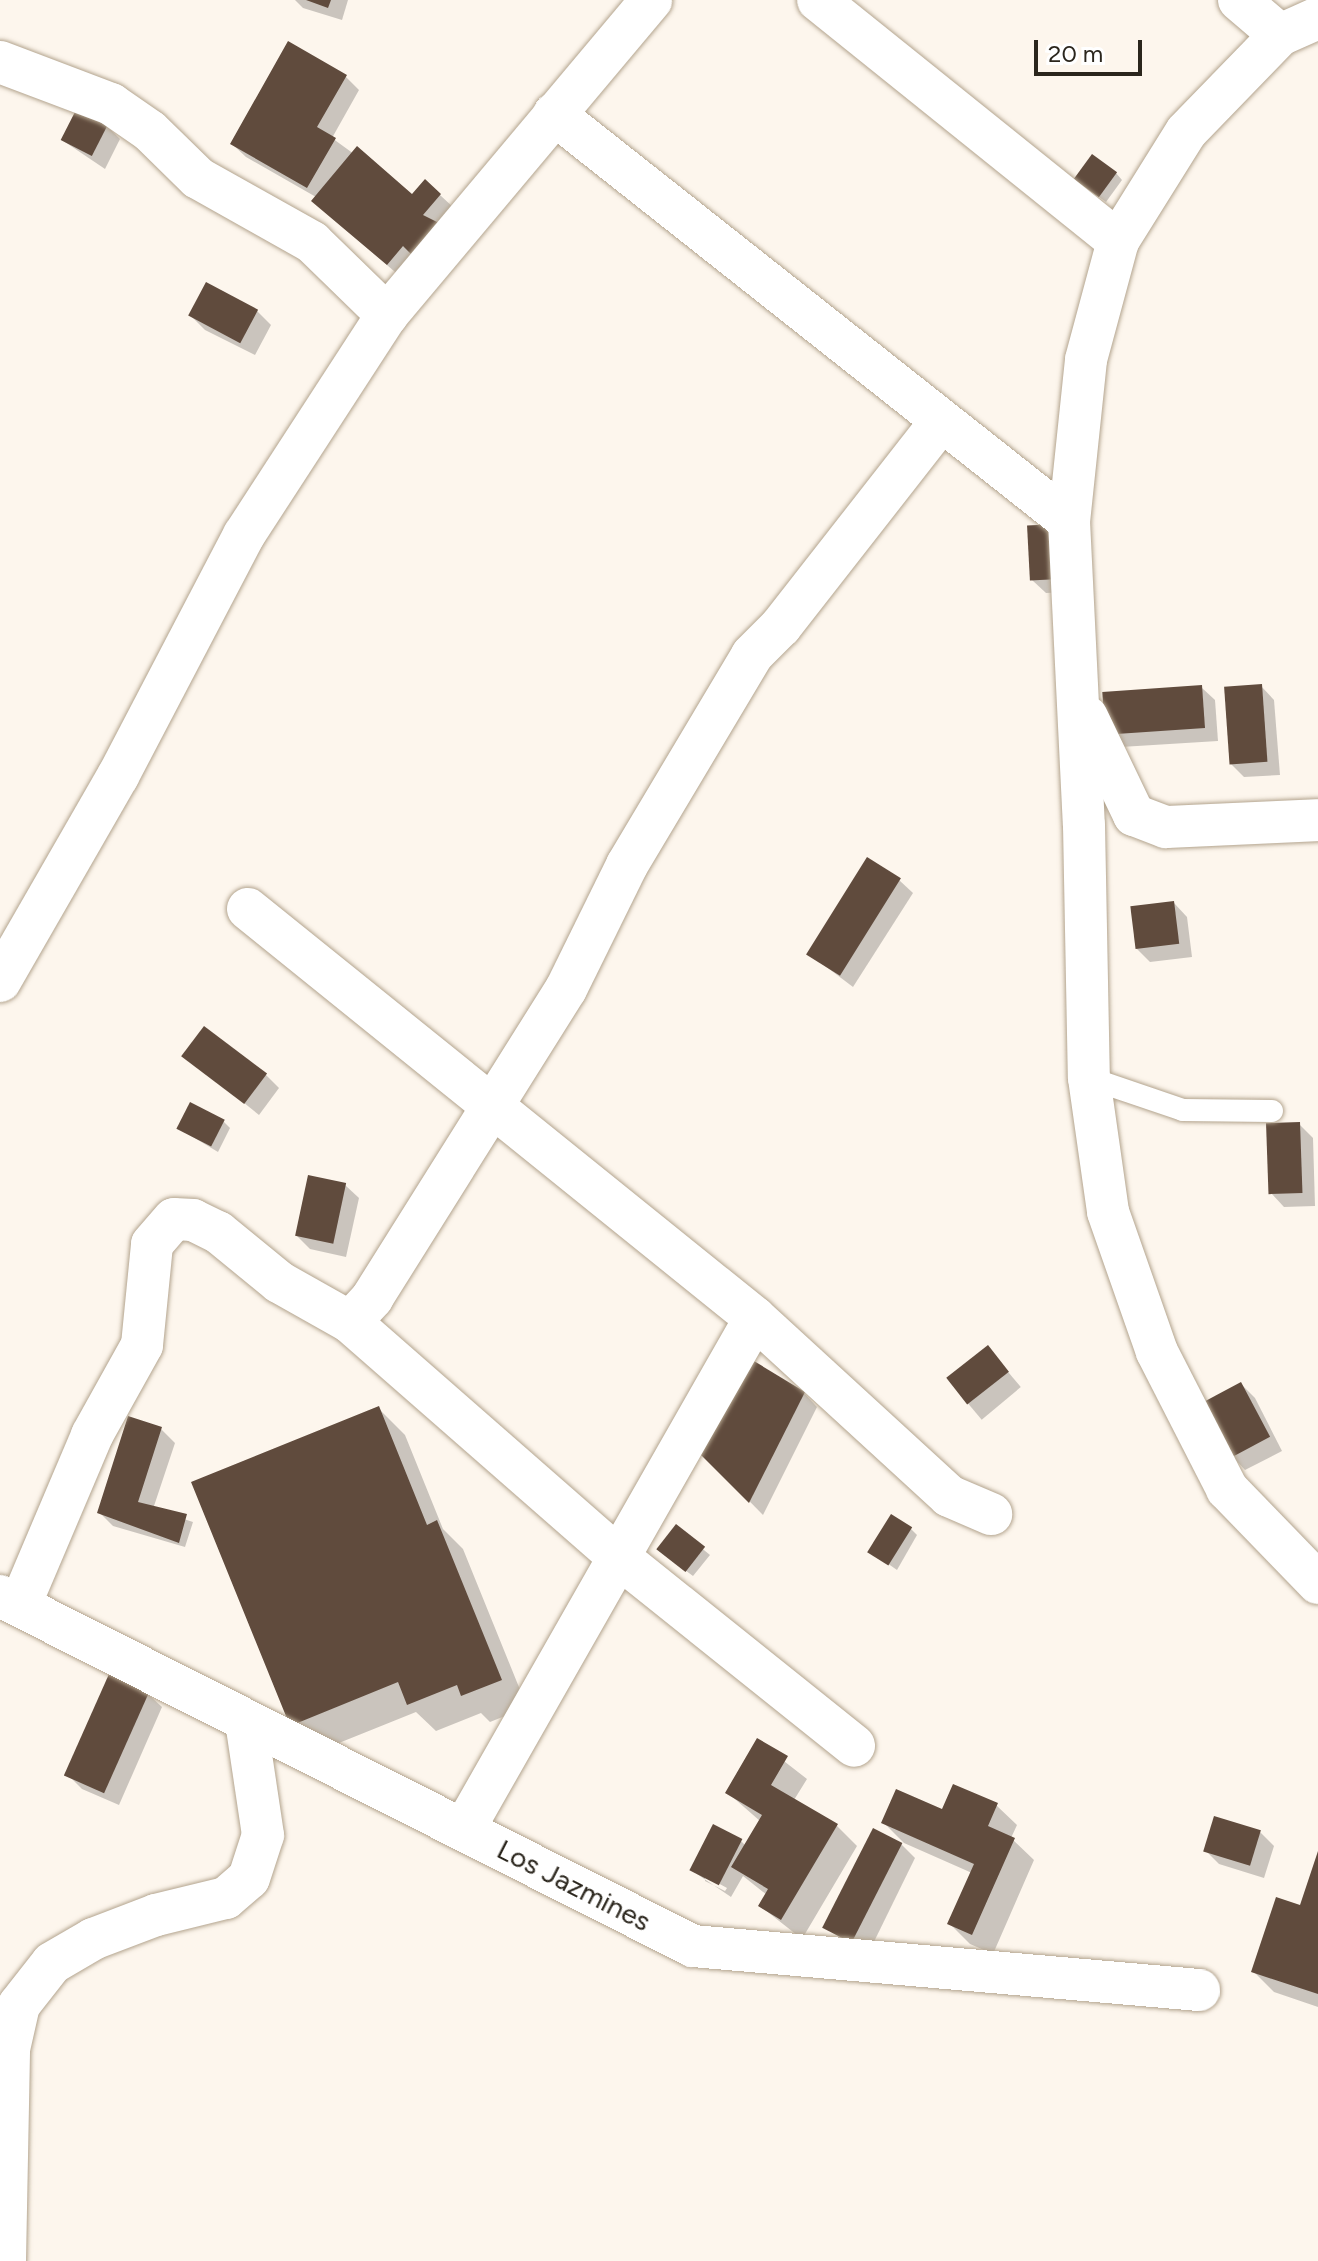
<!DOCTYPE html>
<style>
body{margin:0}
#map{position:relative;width:1318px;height:2261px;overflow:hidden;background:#fdf6ed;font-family:Figtree,sans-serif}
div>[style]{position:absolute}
.shadow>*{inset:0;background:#0003;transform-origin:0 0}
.building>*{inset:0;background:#604b3d;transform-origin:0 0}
.roads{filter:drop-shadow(0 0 2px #b3a48e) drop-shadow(0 0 2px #b3a48e)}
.lane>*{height:22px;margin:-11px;padding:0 11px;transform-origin:11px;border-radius:11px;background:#fff}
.street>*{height:42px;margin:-21px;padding:0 21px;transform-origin:21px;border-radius:21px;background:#fff}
span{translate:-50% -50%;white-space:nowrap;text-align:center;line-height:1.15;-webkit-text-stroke:8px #fff;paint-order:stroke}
.street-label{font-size:28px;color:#2b261d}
.scale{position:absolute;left:1034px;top:40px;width:108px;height:36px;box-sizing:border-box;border:4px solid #2b261d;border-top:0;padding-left:10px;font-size:24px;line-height:28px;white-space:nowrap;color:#2b261d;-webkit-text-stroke:6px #fff;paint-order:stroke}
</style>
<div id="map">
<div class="shadow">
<i style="clip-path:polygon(295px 0,348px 0,342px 20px,303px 8px)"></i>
<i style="clip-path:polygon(345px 76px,359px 90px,332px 138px,413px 197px,440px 195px,454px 208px,401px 277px,327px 214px,316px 197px,246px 157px,232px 144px)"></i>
<i style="clip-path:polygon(106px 125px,120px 139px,105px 169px,62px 140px)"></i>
<i style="clip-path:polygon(1116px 173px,1122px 180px,1106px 202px,1084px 186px)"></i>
<i style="clip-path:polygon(257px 311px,271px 325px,255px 355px,205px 330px,191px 316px)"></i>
<i style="clip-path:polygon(1029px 527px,1073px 592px,1046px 593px,1032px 580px)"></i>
<i style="clip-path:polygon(1261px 686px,1274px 700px,1280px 775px,1244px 777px,1231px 764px)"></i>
<i style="clip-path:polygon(1201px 687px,1215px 700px,1218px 741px,1121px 747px,1108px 733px)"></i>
<i style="clip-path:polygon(899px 880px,913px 893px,853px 987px,808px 953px)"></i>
<i style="clip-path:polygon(1174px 903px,1187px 917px,1192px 957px,1150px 962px,1136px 948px)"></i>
<i style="clip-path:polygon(184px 1055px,266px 1075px,279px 1088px,259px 1115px)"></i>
<i style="clip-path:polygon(224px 1122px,230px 1128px,218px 1152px,178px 1128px)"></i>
<i style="clip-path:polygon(1299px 1124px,1313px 1138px,1315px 1206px,1284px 1207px,1271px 1193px)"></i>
<i style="clip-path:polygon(345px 1185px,359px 1198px,346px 1257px,310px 1249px,297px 1236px)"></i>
<i style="left:988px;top:1348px;width:51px;height:51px;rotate:50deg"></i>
<i style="clip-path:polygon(1241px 1384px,1255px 1398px,1282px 1451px,1245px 1470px,1232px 1456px)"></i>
<i style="clip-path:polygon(804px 1393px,817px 1407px,763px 1515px,701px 1452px)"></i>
<i style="clip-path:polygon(378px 1408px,405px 1435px,443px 1529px,463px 1549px,527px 1707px,490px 1722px,481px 1713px,436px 1731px,416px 1712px,319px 1751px,292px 1725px)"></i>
<i style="clip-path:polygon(161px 1429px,175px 1443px,153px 1509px,193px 1522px,185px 1547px,113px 1526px,99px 1512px)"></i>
<i style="clip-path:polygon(676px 1527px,710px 1555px,693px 1576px,666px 1556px)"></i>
<i style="clip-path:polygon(911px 1529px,917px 1535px,897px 1570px,871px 1552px)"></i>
<i style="clip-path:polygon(148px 1694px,162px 1707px,119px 1805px,82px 1789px,68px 1775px)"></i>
<i style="clip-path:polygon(evenodd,758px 1741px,807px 1779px,794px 1800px,836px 1825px,857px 1846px,802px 1939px,760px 1906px,767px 1895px,743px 1876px,731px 1897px,691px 1870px,740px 1840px,746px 1846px,760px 1821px,728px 1793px,758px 1741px,705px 1876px,727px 1888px,725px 1891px,705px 1881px,705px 1876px)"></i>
<i style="clip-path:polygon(996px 1805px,1017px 1825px,1011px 1838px,1034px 1860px,993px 1954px,970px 1944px,950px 1924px,972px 1873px,904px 1843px,884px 1823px)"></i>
<i style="clip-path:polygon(1260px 1832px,1274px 1846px,1264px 1878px,1219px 1864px,1205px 1850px)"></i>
<i style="clip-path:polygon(901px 1844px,915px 1858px,867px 1956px,826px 1928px)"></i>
<i style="clip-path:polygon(1318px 1855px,1318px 2007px,1274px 1992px,1254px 1972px,1301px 1907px)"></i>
</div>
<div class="building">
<i style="clip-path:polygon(306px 0,331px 0,328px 8px)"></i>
<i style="clip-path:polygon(288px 41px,347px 75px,317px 127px,336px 138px,307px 188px,230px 144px)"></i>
<i style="left:77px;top:108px;width:35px;height:36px;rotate:27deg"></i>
<i style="clip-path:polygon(357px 146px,412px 194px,425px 179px,441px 194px,423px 215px,439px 223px,412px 255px,403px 246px,387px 265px,311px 201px)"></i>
<i style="left:1092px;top:154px;width:31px;height:31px;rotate:36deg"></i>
<i style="left:206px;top:282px;width:59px;height:38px;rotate:28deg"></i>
<i style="left:1057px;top:524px;width:55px;height:30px;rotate:87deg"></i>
<i style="left:1262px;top:684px;width:78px;height:38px;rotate:86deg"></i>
<i style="left:1202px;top:685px;width:43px;height:100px;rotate:86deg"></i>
<i style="left:867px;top:857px;width:40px;height:115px;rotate:32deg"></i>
<i style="left:1174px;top:901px;width:43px;height:44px;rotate:83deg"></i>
<i style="left:204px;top:1026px;width:79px;height:38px;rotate:37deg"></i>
<i style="left:190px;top:1102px;width:39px;height:30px;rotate:27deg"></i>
<i style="left:1300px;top:1122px;width:71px;height:34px;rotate:88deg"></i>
<i style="left:308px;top:1175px;width:39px;height:62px;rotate:12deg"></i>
<i style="left:988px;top:1345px;width:34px;height:53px;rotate:52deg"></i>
<i style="clip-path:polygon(749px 1358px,805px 1392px,749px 1503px,699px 1453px)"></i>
<i style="left:1241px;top:1382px;width:62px;height:44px;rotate:62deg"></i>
<i style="clip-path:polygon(379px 1406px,427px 1525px,437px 1520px,502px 1680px,461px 1696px,457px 1685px,407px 1705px,398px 1682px,290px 1726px,191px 1482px)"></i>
<i style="clip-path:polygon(128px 1416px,162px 1427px,138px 1502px,187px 1514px,179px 1543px,97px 1513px)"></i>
<i style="left:891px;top:1514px;width:25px;height:45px;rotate:32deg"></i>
<i style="left:676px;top:1524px;width:37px;height:32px;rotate:38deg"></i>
<i style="left:109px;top:1674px;width:44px;height:111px;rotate:24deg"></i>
<i style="clip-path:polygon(757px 1738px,788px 1756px,771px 1785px,838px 1824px,781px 1920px,758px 1906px,768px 1889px,731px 1867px,762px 1815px,725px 1793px)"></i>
<i style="clip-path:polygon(953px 1784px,998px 1803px,988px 1826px,1015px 1838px,972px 1935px,947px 1924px,974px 1864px,881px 1823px,896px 1789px,942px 1809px)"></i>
<i style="left:1214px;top:1816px;width:49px;height:37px;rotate:17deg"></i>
<i style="left:713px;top:1824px;width:33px;height:52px;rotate:27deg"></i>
<i style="left:873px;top:1828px;width:33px;height:112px;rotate:27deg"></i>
<i style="clip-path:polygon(1318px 1851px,1318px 1994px,1251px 1972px,1276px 1897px,1300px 1905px)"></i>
</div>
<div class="roads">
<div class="lane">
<i style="left:1089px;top:1078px;width:99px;rotate:18.8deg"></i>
<i style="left:1183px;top:1110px;width:89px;rotate:0.6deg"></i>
</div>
<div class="street">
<i style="left:818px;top:0;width:385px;rotate:38.8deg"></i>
<i style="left:1239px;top:0;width:54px;rotate:40.5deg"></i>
<i style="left:1318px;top:18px;width:42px;rotate:155.9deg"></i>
<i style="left:1280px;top:35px;width:135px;rotate:134.1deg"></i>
<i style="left:1186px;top:132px;width:128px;rotate:122deg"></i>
<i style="left:1118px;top:241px;width:123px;rotate:105.1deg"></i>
<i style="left:1086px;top:360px;width:162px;rotate:96deg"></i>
<i style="left:1069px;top:521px;width:304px;rotate:87.2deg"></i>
<i style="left:1084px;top:825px;width:253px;rotate:88.9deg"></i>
<i style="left:1089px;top:1078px;width:135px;rotate:81.9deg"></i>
<i style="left:1108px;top:1212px;width:148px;rotate:70.7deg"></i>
<i style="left:1157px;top:1352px;width:154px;rotate:62.9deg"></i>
<i style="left:1227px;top:1489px;width:131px;rotate:45.9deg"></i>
<i style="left:0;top:62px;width:119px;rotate:20.7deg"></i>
<i style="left:111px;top:104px;width:47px;rotate:34.7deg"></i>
<i style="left:150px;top:131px;width:67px;rotate:44.4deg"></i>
<i style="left:198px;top:178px;width:131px;rotate:29.3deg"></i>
<i style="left:312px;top:242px;width:105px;rotate:44.2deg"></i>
<i style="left:554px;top:114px;width:656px;rotate:38.32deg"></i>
<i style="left:1087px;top:717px;width:109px;rotate:64.4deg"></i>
<i style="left:1134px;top:815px;width:34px;rotate:21deg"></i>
<i style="left:1166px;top:827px;width:152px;rotate:-2.6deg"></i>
<i style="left:248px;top:909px;width:651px;rotate:38.89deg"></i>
<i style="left:755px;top:1318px;width:263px;rotate:42.5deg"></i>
<i style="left:949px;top:1496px;width:46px;rotate:23.2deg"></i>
<i style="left:0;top:981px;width:237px;rotate:-60.1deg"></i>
<i style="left:118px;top:776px;width:272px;rotate:-62.4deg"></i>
<i style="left:244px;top:535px;width:262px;rotate:-57deg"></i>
<i style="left:387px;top:315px;width:411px;rotate:-50deg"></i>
<i style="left:350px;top:1322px;width:33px;rotate:-47deg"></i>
<i style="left:372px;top:1298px;width:365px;rotate:-57.9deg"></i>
<i style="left:566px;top:989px;width:138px;rotate:-63.8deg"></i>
<i style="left:627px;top:865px;width:244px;rotate:-59.2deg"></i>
<i style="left:752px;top:655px;width:41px;rotate:-45deg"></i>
<i style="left:781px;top:626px;width:260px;rotate:-52deg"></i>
<i style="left:0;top:1596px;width:776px;rotate:26.8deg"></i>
<i style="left:693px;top:1946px;width:508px;rotate:4.97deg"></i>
<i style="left:20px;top:1605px;width:185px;rotate:-67deg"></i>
<i style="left:92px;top:1435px;width:103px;rotate:-60.9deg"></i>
<i style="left:142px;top:1345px;width:101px;rotate:-84.3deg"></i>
<i style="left:152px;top:1244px;width:33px;rotate:-49deg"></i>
<i style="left:174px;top:1219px;width:19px;rotate:3deg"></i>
<i style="left:193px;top:1220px;width:28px;rotate:26deg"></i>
<i style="left:218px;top:1232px;width:79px;rotate:39.3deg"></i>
<i style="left:279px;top:1282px;width:81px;rotate:29.4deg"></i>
<i style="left:350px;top:1322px;width:354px;rotate:41.2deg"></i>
<i style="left:616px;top:1555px;width:305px;rotate:38.7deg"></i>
<i style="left:464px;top:1829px;width:588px;rotate:-60.34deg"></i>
<i style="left:5px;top:2261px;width:212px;rotate:-88.9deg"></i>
<i style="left:9px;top:2049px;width:45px;rotate:-77.2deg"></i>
<i style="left:19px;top:2005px;width:53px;rotate:-51.8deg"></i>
<i style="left:52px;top:1963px;width:48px;rotate:-30.3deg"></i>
<i style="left:93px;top:1939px;width:67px;rotate:-20.9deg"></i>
<i style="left:156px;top:1915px;width:72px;rotate:-13.7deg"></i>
<i style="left:226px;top:1898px;width:30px;rotate:-41deg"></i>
<i style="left:249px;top:1878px;width:45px;rotate:-72deg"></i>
<i style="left:263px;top:1835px;width:115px;rotate:-98.5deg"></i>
</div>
</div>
<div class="street-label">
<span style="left:574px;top:1885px;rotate:27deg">Los Jazmines</span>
</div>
<div class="scale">20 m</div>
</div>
